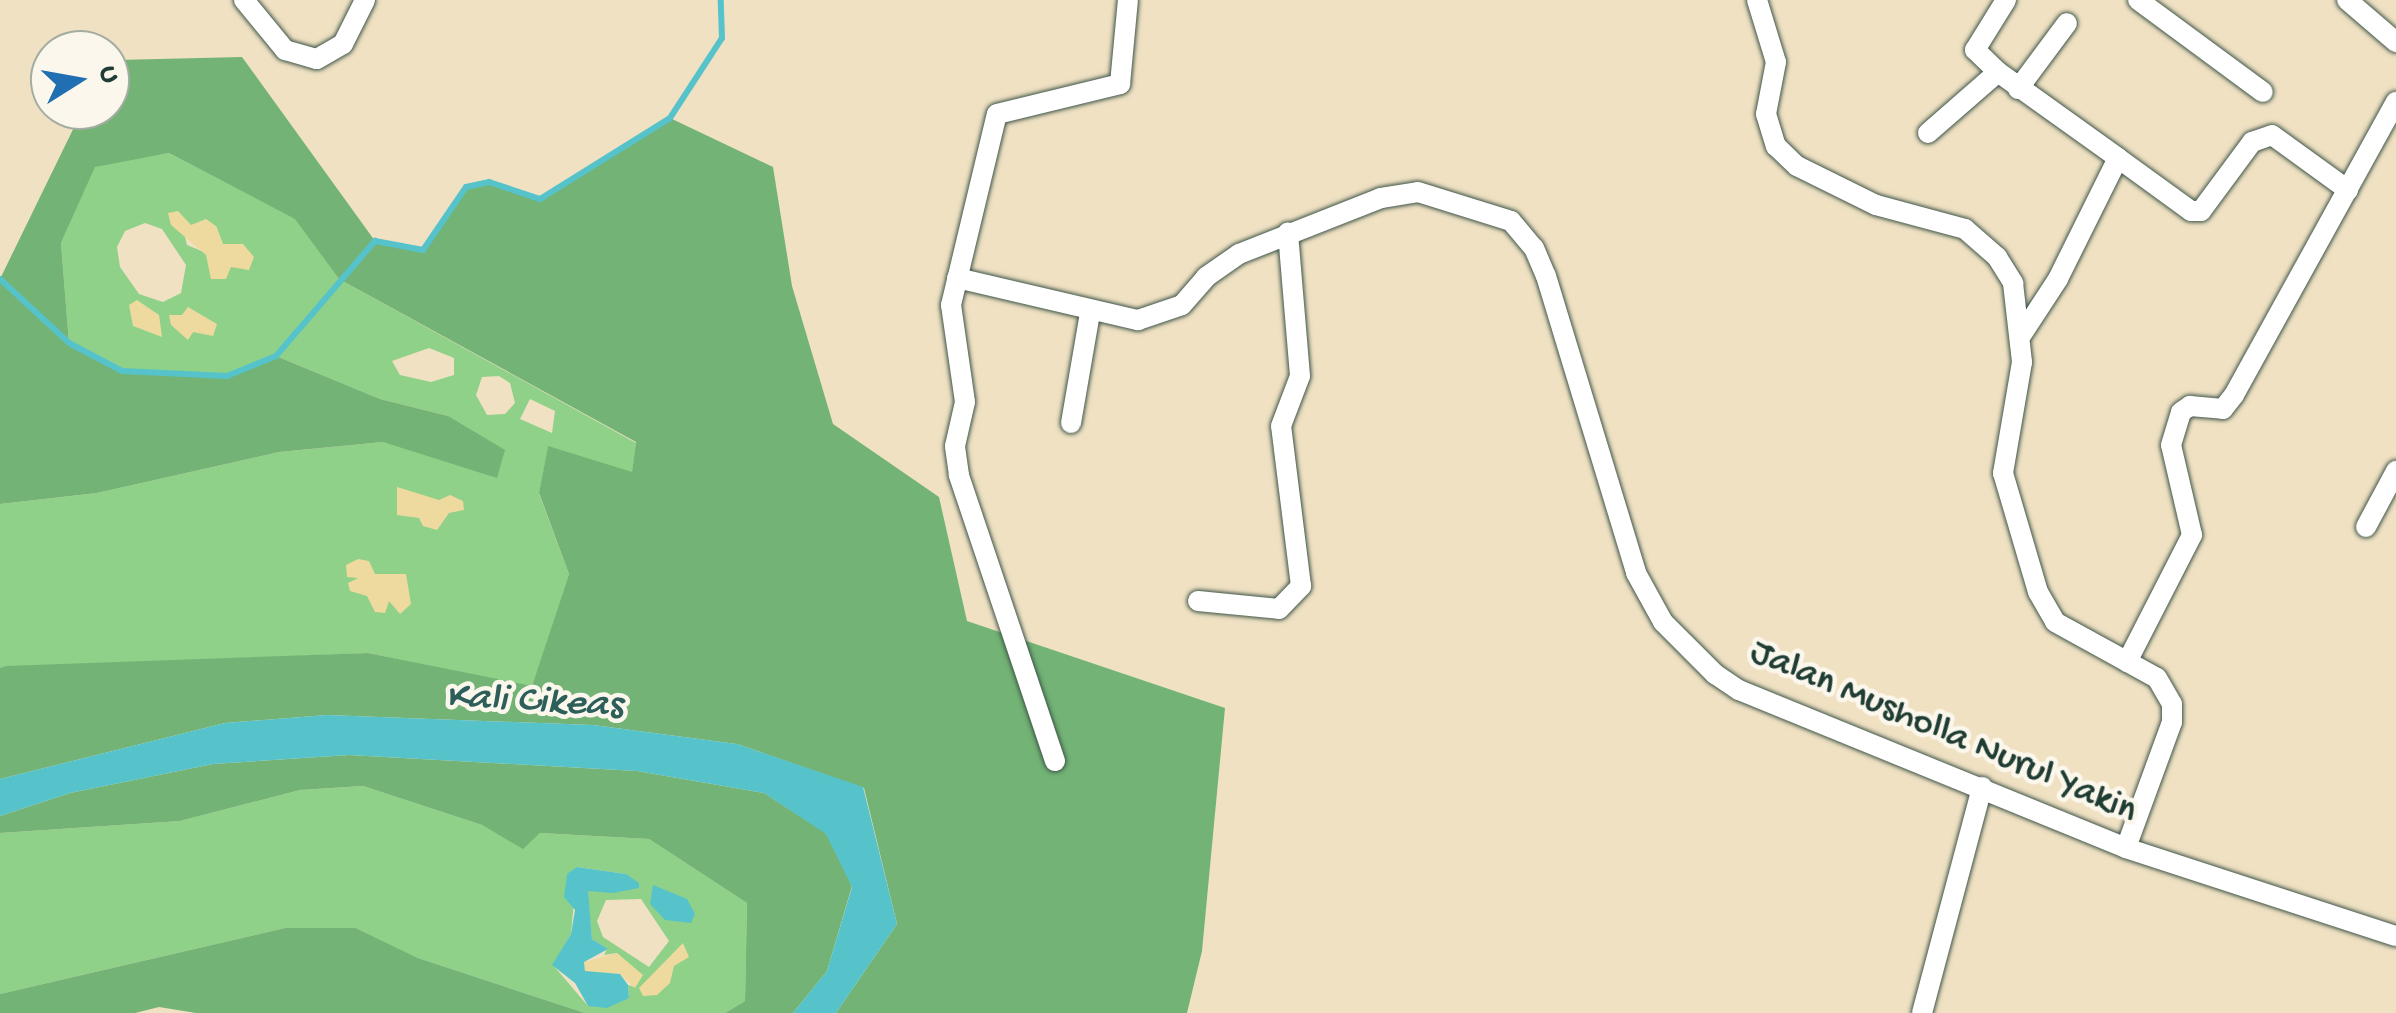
<!DOCTYPE html>
<style>
body{margin:0}
#map{position:relative;width:2396px;height:1013px;overflow:hidden;background:#f0e1c3;font-family:"Gochi Hand",sans-serif}
div>[style]{position:absolute}
.green>*{inset:0;background:#8fd189}
.forest>*{inset:0;background:#73b375}
.sand>*{inset:0;background:#eeda9e}
.water>*{inset:0;background:#56c3cb}
.stream>*{height:6px;margin:-3px;padding:0 3px;transform-origin:3px;border-radius:3px;background:#56c3cb}
.roads{filter:drop-shadow(0 0 2px #3e5649) drop-shadow(0 0 2px #3e5649)}
.minor>*{height:20px;margin:-10px;padding:0 10px;transform-origin:10px;border-radius:10px;background:#fff}
span{translate:-50% -50%;white-space:nowrap;text-align:center;line-height:1.15;-webkit-text-stroke:9px #fbf7ec;paint-order:stroke}
.street-label{font-size:38px;color:#1f3d34}
.water-label{font-size:40px;color:#2d5e5a;font-style:italic}
.north{position:absolute;left:30px;top:30px;width:100px;height:100px;box-sizing:border-box;background:#fbf7ec;border:2px solid #a3ada2;border-radius:50%;rotate:79deg;font-size:28px;font-weight:700;line-height:40px;text-align:center;color:#1f3d34}
.north::after{content:'';display:block;margin:auto;width:35px;height:45px;background:#1f6fb2;clip-path:polygon(50% 0,100% 100%,50% 72%,0 100%)}
</style>
<div id="map">
<div class="green">
<i style="clip-path:polygon(evenodd,169px 153px,296px 219px,339px 279px,636px 443px,632px 473px,548px 447px,539px 494px,569px 574px,532px 687px,368px 653px,0 668px,0 504px,97px 493px,279px 452px,383px 442px,422px 452px,448px 416px,380px 399px,276px 356px,227px 376px,174px 376px,122px 371px,69px 343px,61px 243px,95px 166px,169px 153px,145px 223px,162px 229px,186px 265px,181px 293px,163px 302px,139px 294px,120px 267px,117px 247px,125px 231px,145px 223px,169px 153px,216px 226px,223px 244px,248px 270px,187px 245px,184px 233px,216px 226px,169px 153px,170px 315px,182px 315px,203px 318px,188px 339px,170px 315px,169px 153px,429px 348px,454px 358px,454px 375px,431px 382px,400px 375px,392px 361px,429px 348px,169px 153px,499px 376px,510px 383px,515px 403px,505px 414px,487px 415px,476px 395px,482px 377px,499px 376px,169px 153px,530px 399px,555px 411px,552px 433px,520px 419px,530px 399px)"></i>
<i style="clip-path:polygon(evenodd,363px 786px,482px 825px,523px 848px,540px 833px,649px 839px,747px 903px,745px 1001px,725px 1013px,585px 1013px,418px 958px,356px 928px,285px 928px,0 994px,0 833px,180px 821px,300px 790px,363px 786px,577px 867px,626px 874px,638px 888px,587px 891px,592px 939px,607px 949px,604px 955px,617px 953px,632px 968px,635px 987px,628px 985px,629px 998px,588px 1006px,553px 965px,571px 934px,577px 867px,363px 786px,641px 899px,669px 941px,649px 967px,603px 937px,597px 921px,606px 900px,641px 899px)"></i>
</div>
<div class="forest">
<i style="clip-path:polygon(242px 57px,375px 241px,422px 250px,466px 187px,489px 182px,540px 199px,670px 118px,773px 167px,792px 286px,833px 424px,939px 497px,967px 621px,1225px 708px,1202px 951px,1187px 1013px,836px 1013px,897px 924px,864px 788px,737px 744px,593px 725px,327px 715px,225px 723px,0 779px,0 668px,6px 666px,368px 653px,532px 686px,569px 574px,539px 493px,548px 446px,632px 472px,636px 442px,339px 279px,295px 219px,169px 153px,95px 167px,61px 243px,69px 343px,122px 371px,174px 376px,227px 376px,276px 356px,380px 399px,448px 416px,505px 450px,497px 478px,383px 442px,279px 452px,97px 493px,0 504px,0 279px,81px 113px,110px 110px,110px 70px,117px 60px)"></i>
<i style="clip-path:polygon(349px 755px,637px 771px,764px 793px,826px 833px,852px 886px,827px 971px,793px 1013px,725px 1013px,745px 1001px,747px 903px,649px 839px,540px 833px,523px 849px,482px 825px,363px 786px,300px 790px,180px 821px,0 833px,0 816px,70px 793px,213px 764px)"></i>
<i style="clip-path:polygon(285px 928px,356px 928px,418px 958px,585px 1013px,196px 1013px,159px 1007px,135px 1013px,0 1013px,0 994px)"></i>
</div>
<div class="sand">
<i style="clip-path:polygon(178px 211px,191px 225px,206px 219px,216px 226px,223px 244px,243px 244px,254px 257px,249px 270px,231px 267px,226px 279px,211px 279px,206px 255px,171px 225px,168px 213px)"></i>
<i style="clip-path:polygon(137px 300px,159px 315px,162px 337px,133px 326px,129px 305px)"></i>
<i style="clip-path:polygon(188px 307px,217px 324px,213px 336px,193px 332px,188px 340px,171px 325px,169px 315px,182px 315px)"></i>
<i style="clip-path:polygon(397px 487px,439px 500px,450px 495px,463px 501px,464px 510px,449px 513px,437px 530px,423px 526px,419px 518px,397px 515px)"></i>
<i style="clip-path:polygon(358px 559px,369px 561px,375px 574px,406px 574px,411px 604px,400px 614px,389px 601px,385px 613px,375px 612px,367px 596px,350px 591px,348px 583px,358px 578px,347px 577px,346px 565px)"></i>
<i style="clip-path:polygon(683px 943px,689px 957px,674px 966px,670px 983px,657px 995px,643px 996px,639px 988px)"></i>
<i style="clip-path:polygon(617px 953px,643px 975px,635px 988px,620px 974px,585px 972px,584px 962px)"></i>
</div>
<div class="water">
<i style="clip-path:polygon(327px 715px,593px 725px,737px 744px,863px 787px,897px 924px,836px 1013px,793px 1013px,827px 971px,852px 887px,826px 834px,764px 793px,637px 771px,349px 755px,213px 764px,70px 793px,0 816px,0 779px,225px 723px)"></i>
<i style="clip-path:polygon(577px 867px,626px 874px,639px 883px,639px 888px,613px 893px,588px 891px,592px 939px,608px 949px,584px 962px,585px 971px,620px 974px,628px 985px,629px 998px,607px 1008px,588px 1006px,575px 983px,552px 965px,571px 934px,575px 910px,564px 897px,567px 874px)"></i>
<i style="clip-path:polygon(653px 885px,687px 899px,695px 914px,691px 923px,665px 920px,650px 904px)"></i>
</div>
<div class="stream">
<i style="left:0;top:279px;width:94px;rotate:42.8deg"></i>
<i style="left:69px;top:343px;width:60px;rotate:27.8deg"></i>
<i style="left:122px;top:371px;width:105px;rotate:2.7deg"></i>
<i style="left:227px;top:376px;width:53px;rotate:-22.2deg"></i>
<i style="left:276px;top:356px;width:152px;rotate:-49.3deg"></i>
<i style="left:375px;top:241px;width:49px;rotate:10.6deg"></i>
<i style="left:423px;top:250px;width:76px;rotate:-55.7deg"></i>
<i style="left:466px;top:187px;width:24px;rotate:-12deg"></i>
<i style="left:489px;top:182px;width:54px;rotate:18.4deg"></i>
<i style="left:540px;top:199px;width:153px;rotate:-31.9deg"></i>
<i style="left:670px;top:118px;width:95px;rotate:-57deg"></i>
<i style="left:722px;top:38px;width:38px;rotate:-92deg"></i>
</div>
<div class="roads">
<div class="minor">
<i style="left:244px;top:0;width:65px;rotate:50.6deg"></i>
<i style="left:285px;top:50px;width:33px;rotate:16deg"></i>
<i style="left:317px;top:59px;width:30px;rotate:-30deg"></i>
<i style="left:343px;top:44px;width:49px;rotate:-63.4deg"></i>
<i style="left:1757px;top:0;width:65px;rotate:73deg"></i>
<i style="left:1776px;top:62px;width:53px;rotate:100.9deg"></i>
<i style="left:1766px;top:114px;width:34px;rotate:73deg"></i>
<i style="left:1776px;top:146px;width:29px;rotate:44deg"></i>
<i style="left:1797px;top:166px;width:88px;rotate:26.3deg"></i>
<i style="left:1876px;top:205px;width:92px;rotate:15.1deg"></i>
<i style="left:1965px;top:229px;width:43px;rotate:41.2deg"></i>
<i style="left:1997px;top:257px;width:31px;rotate:58deg"></i>
<i style="left:2013px;top:283px;width:80px;rotate:83.5deg"></i>
<i style="left:2022px;top:362px;width:113px;rotate:99.7deg"></i>
<i style="left:2003px;top:473px;width:124px;rotate:73.6deg"></i>
<i style="left:2038px;top:592px;width:34px;rotate:60deg"></i>
<i style="left:2055px;top:622px;width:116px;rotate:28.8deg"></i>
<i style="left:2157px;top:678px;width:30px;rotate:60deg"></i>
<i style="left:2172px;top:704px;width:18px;rotate:90deg"></i>
<i style="left:2172px;top:722px;width:134px;rotate:110.1deg"></i>
<i style="left:2138px;top:0;width:155px;rotate:36.4deg"></i>
<i style="left:2347px;top:0;width:65px;rotate:40.6deg"></i>
<i style="left:1998px;top:72px;width:32px;rotate:-136deg"></i>
<i style="left:1975px;top:50px;width:59px;rotate:-58.2deg"></i>
<i style="left:2018px;top:89px;width:82px;rotate:-53.4deg"></i>
<i style="left:1928px;top:133px;width:93px;rotate:-41.1deg"></i>
<i style="left:1998px;top:72px;width:148px;rotate:35.6deg"></i>
<i style="left:2118px;top:158px;width:135px;rotate:116.4deg"></i>
<i style="left:2058px;top:279px;width:66px;rotate:123.2deg"></i>
<i style="left:2118px;top:158px;width:90px;rotate:36deg"></i>
<i style="left:2191px;top:211px;width:10px"></i>
<i style="left:2201px;top:211px;width:86px;rotate:-53.5deg"></i>
<i style="left:2252px;top:142px;width:21px;rotate:-19deg"></i>
<i style="left:2272px;top:135px;width:94px;rotate:35.9deg"></i>
<i style="left:957px;top:278px;width:186px;rotate:13.1deg"></i>
<i style="left:1138px;top:320px;width:46px;rotate:-18.8deg"></i>
<i style="left:1182px;top:305px;width:37px;rotate:-49deg"></i>
<i style="left:1206px;top:277px;width:40px;rotate:-34.9deg"></i>
<i style="left:1239px;top:254px;width:153px;rotate:-21.5deg"></i>
<i style="left:1381px;top:198px;width:37px;rotate:-9deg"></i>
<i style="left:1418px;top:192px;width:97px;rotate:17.3deg"></i>
<i style="left:1511px;top:221px;width:35px;rotate:50deg"></i>
<i style="left:1534px;top:248px;width:30px;rotate:67deg"></i>
<i style="left:1546px;top:276px;width:310px;rotate:73.1deg"></i>
<i style="left:1636px;top:573px;width:56px;rotate:61.1deg"></i>
<i style="left:1663px;top:622px;width:74px;rotate:45deg"></i>
<i style="left:1715px;top:674px;width:29px;rotate:34deg"></i>
<i style="left:1739px;top:690px;width:418px;rotate:22.2deg"></i>
<i style="left:2126px;top:848px;width:284px;rotate:18.1deg"></i>
<i style="left:1071px;top:423px;width:112px;rotate:-80.2deg"></i>
<i style="left:2366px;top:527px;width:64px;rotate:-61.8deg"></i>
<i style="left:1198px;top:601px;width:81px;rotate:5.6deg"></i>
<i style="left:1279px;top:609px;width:32px;rotate:-46deg"></i>
<i style="left:1301px;top:586px;width:161px;rotate:-97.1deg"></i>
<i style="left:1281px;top:426px;width:53px;rotate:-69.2deg"></i>
<i style="left:1300px;top:376px;width:144px;rotate:-94.8deg"></i>
<i style="left:2127px;top:662px;width:143px;rotate:-62.9deg"></i>
<i style="left:2192px;top:535px;width:92px;rotate:-103.1deg"></i>
<i style="left:2171px;top:445px;width:34px;rotate:-73deg"></i>
<i style="left:2181px;top:412px;width:11px;rotate:-34deg"></i>
<i style="left:2190px;top:406px;width:33px;rotate:5deg"></i>
<i style="left:2223px;top:409px;width:18px;rotate:-52deg"></i>
<i style="left:2234px;top:395px;width:335px;rotate:-61.1deg"></i>
<i style="left:1055px;top:761px;width:302px;rotate:-108.6deg"></i>
<i style="left:959px;top:475px;width:29px;rotate:-98deg"></i>
<i style="left:955px;top:446px;width:45px;rotate:-77.2deg"></i>
<i style="left:965px;top:402px;width:98px;rotate:-98.2deg"></i>
<i style="left:951px;top:305px;width:196px;rotate:-76.5deg"></i>
<i style="left:997px;top:114px;width:127px;rotate:-13.7deg"></i>
<i style="left:1120px;top:84px;width:84px;rotate:-84.6deg"></i>
<i style="left:1922px;top:1013px;width:234px;rotate:-75.1deg"></i>
</div>
</div>
<div class="street-label">
<span style="left:1943px;top:733px;rotate:23deg">Jalan Musholla Nurul Yakin</span>
</div>
<div class="water-label">
<span style="left:534px;top:703px;rotate:3deg">Kali Cikeas</span>
</div>
<div class="north">U</div>
</div>
